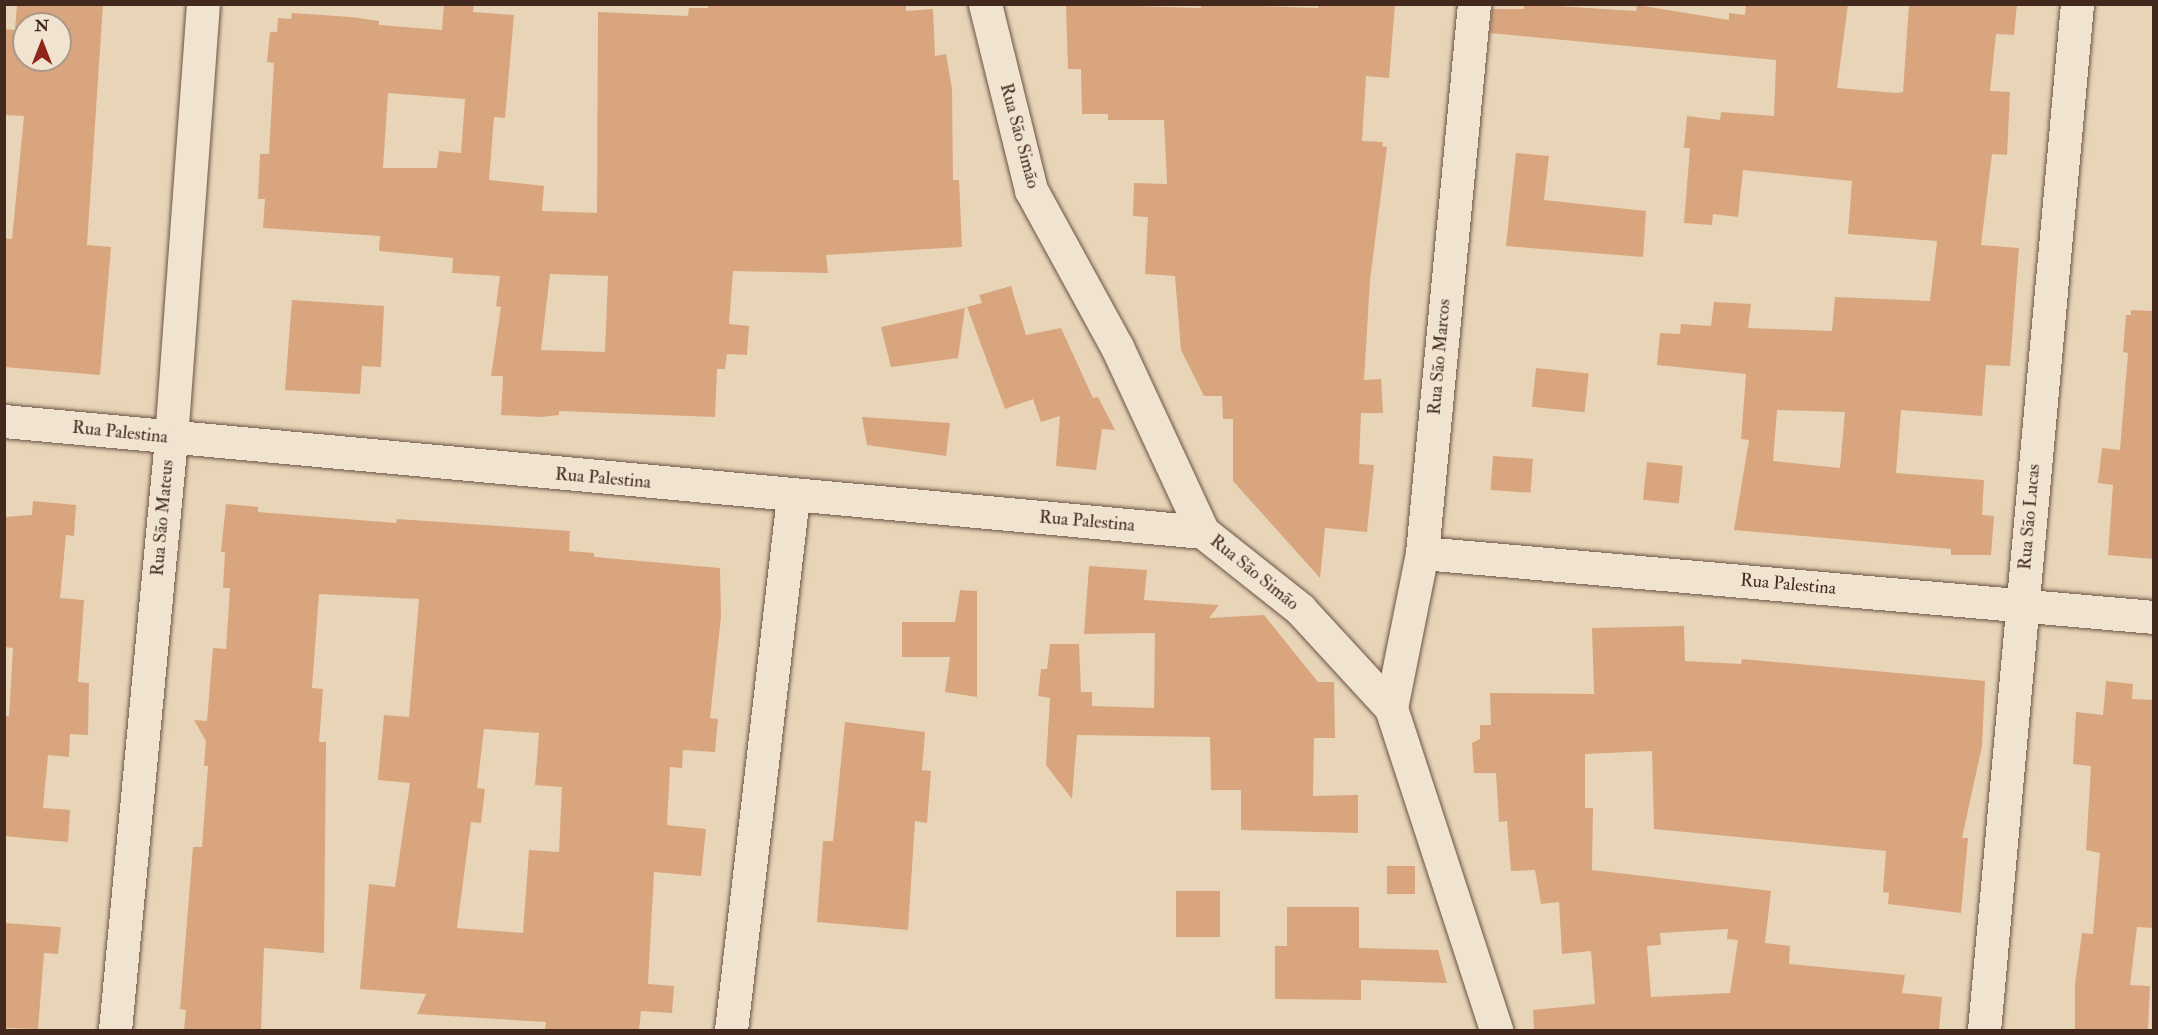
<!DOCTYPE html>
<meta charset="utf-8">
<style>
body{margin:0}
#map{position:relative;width:2158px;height:1035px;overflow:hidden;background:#e8d5b8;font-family:"IM FELL Double Pica",serif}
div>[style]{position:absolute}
.building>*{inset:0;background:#d9a57f;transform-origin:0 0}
.roads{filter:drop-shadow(0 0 2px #6c5344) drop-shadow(0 0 2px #6c5344)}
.street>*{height:33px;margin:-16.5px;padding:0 16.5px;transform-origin:16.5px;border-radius:16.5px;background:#f0e4d1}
.secondary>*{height:33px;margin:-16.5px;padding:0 16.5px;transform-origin:16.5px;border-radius:16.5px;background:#f0e4d1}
span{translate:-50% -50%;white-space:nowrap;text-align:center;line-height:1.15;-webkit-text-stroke:6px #f0e4d1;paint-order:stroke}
.street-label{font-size:18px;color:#43281e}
.frame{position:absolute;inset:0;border:6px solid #43281e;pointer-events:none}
.north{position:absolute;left:12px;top:12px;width:60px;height:60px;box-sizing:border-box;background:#f0e4d1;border:2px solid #ab9989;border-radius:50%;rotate:0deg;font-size:16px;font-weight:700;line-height:24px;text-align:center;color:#43281e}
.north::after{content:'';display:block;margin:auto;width:21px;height:27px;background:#8f2418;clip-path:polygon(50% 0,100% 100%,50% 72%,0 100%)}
</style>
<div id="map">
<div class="building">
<i style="clip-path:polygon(evenodd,17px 4px,103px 4px,87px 245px,111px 247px,100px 375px,4px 367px,4px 238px,12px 239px,24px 116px,4px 115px,4px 29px,15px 30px,17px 4px,24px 24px,60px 24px,60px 60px,24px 60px,24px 24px)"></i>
<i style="clip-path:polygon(evenodd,444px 4px,474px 4px,473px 12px,514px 15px,505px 118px,494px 117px,489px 180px,544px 186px,542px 211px,597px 213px,598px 12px,688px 16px,689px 8px,708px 8px,708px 4px,906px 4px,906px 11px,933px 9px,935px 56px,946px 54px,952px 89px,953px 180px,959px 180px,962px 247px,826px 255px,828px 273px,733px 271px,729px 324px,749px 326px,747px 355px,727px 354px,725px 369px,717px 369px,715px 417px,559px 411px,559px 415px,542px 417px,501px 415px,503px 376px,491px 376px,501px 307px,496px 306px,500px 276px,452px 273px,453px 258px,379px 251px,380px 236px,263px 228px,265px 199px,258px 199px,260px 154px,269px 154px,274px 63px,267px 62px,270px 32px,277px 32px,278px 18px,291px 19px,292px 13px,351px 17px,379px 21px,379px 25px,442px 30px,444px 4px,388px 93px,465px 99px,461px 153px,439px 151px,437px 168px,383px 168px,388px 93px,444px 4px,550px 274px,608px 276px,605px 352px,541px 350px,550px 274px)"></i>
<i style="clip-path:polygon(1066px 4px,1201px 8px,1201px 4px,1318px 8px,1318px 4px,1395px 4px,1389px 78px,1366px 76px,1362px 141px,1383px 142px,1382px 146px,1387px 147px,1370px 280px,1364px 380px,1381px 379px,1383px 413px,1361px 413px,1359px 464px,1374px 465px,1367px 532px,1325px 528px,1320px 578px,1233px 481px,1233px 419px,1223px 419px,1222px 396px,1204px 396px,1181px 350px,1175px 276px,1145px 274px,1148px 217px,1133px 216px,1134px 183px,1167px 184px,1164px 120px,1108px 120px,1108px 114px,1082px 114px,1081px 69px,1068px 69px)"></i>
<i style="clip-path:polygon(evenodd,1524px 4px,1636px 11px,1637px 5px,1729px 20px,1729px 13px,1745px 15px,1746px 4px,1848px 4px,1837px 88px,1896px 93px,1903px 92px,1909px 4px,2017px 4px,2014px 35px,1996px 34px,1990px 91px,2010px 92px,2007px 155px,1992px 154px,1981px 245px,2019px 248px,2010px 366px,1986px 365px,1982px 416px,1901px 410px,1896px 473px,1984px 480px,1982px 515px,1994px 516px,1991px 555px,1951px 555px,1951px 549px,1734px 530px,1749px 440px,1741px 439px,1746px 374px,1657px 365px,1660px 333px,1680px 334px,1681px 324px,1711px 326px,1714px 302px,1751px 304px,1748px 328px,1832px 331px,1835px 297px,1930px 301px,1937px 241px,1848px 234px,1852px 181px,1743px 170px,1738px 217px,1713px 214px,1712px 225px,1684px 223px,1690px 148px,1684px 148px,1687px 116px,1720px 120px,1721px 112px,1774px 116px,1776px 60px,1490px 33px,1492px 9px,1524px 9px,1524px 4px,1777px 410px,1845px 412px,1840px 468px,1773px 461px,1777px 410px)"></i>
<i style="clip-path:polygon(1516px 153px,1549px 156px,1544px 200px,1646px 211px,1643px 257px,1506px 246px)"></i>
<i style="clip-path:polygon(1011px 286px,1026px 335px,1061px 328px,1093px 398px,1098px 397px,1115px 430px,1102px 429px,1096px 470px,1056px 466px,1060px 416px,1041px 422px,1033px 399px,1005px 409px,967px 307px,982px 303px,979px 295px)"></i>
<i style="clip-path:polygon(292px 300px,384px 306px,381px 367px,362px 366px,360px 394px,285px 390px)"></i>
<i style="clip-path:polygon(965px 308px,958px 358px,891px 367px,881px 327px)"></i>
<i style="clip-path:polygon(2131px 310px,2154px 311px,2154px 559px,2108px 555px,2113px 485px,2098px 483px,2102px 448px,2120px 450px,2128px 353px,2123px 352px,2126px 315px,2131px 315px)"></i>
<i style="left:1536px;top:368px;width:53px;height:39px;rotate:6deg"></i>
<i style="clip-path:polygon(862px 417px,950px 423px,946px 456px,867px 445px)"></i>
<i style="left:1493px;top:456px;width:40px;height:34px;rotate:4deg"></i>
<i style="left:1647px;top:462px;width:36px;height:38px;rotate:6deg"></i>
<i style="clip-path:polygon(33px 501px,76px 505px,74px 536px,66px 535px,60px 598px,84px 600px,78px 682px,89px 683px,88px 735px,70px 734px,69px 757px,48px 755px,43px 808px,70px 810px,68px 842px,4px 836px,4px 716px,9px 716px,13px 648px,4px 647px,4px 517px,32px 515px)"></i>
<i style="clip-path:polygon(evenodd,226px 504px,258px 507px,258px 512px,396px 523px,397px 519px,570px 531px,569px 551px,594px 553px,594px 557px,720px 568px,721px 617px,710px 718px,718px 719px,715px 752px,683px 750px,682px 768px,670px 767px,667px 825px,706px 829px,701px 876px,654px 872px,648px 984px,674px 986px,672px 1013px,641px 1011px,639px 1030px,545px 1030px,546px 1022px,417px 1014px,426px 994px,360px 989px,369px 884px,395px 887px,410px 783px,378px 780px,384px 715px,409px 717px,419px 599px,319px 594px,312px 688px,323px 689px,319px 742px,326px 742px,324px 953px,264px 948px,261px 1030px,184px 1030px,186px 1010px,180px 1009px,193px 847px,202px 847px,208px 766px,204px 766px,206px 741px,194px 720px,207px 721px,213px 648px,226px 649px,230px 588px,223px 588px,225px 552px,221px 552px,226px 504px,484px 729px,539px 733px,535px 785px,562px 787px,559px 852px,529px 850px,523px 933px,457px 928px,471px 822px,481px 823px,485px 789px,477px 788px,484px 729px)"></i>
<i style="clip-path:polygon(1089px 566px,1147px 570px,1144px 600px,1219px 605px,1209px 618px,1264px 615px,1318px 682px,1334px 682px,1335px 738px,1314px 738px,1313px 796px,1358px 795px,1358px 833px,1241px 830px,1241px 790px,1211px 790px,1210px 737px,1077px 735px,1072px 799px,1046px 765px,1050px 698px,1038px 696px,1041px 669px,1047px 669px,1050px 644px,1079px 644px,1081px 692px,1092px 692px,1092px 706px,1154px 708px,1155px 633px,1084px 634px)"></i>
<i style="clip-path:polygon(960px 590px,977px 591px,977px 697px,945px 692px,950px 657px,902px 657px,902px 622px,955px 622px)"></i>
<i style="clip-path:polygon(evenodd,1684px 626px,1685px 661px,1741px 664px,1742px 659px,1985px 681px,1982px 746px,1962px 838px,1968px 838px,1961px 913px,1888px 904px,1889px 893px,1883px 892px,1886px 851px,1654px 829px,1652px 751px,1585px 754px,1585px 808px,1593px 808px,1592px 870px,1771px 891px,1765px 943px,1790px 946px,1789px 964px,1905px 975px,1902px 993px,1942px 997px,1939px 1030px,1534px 1030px,1533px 1010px,1595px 1004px,1591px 951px,1562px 954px,1559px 902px,1541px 904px,1535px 870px,1511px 871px,1507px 821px,1499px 822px,1496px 773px,1474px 773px,1472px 743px,1480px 739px,1480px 725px,1491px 725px,1490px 693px,1594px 694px,1592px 628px,1684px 626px,1728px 929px,1727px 939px,1738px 940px,1730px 993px,1651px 997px,1647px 946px,1661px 945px,1660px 933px,1728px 929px)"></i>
<i style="clip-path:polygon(2106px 681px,2133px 684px,2132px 699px,2154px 700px,2154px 928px,2137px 927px,2130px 985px,2150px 986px,2148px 1030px,2075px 1030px,2075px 984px,2082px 933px,2093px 934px,2100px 853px,2086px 850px,2091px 766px,2073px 764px,2076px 712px,2103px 715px)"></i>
<i style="clip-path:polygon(845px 722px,925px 732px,922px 770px,931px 771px,927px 823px,915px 821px,908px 930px,817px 922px,823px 841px,833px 841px)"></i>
<i style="left:1387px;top:866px;width:28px;height:28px"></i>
<i style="left:1176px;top:891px;width:44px;height:46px"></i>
<i style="clip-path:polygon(1287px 907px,1359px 907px,1359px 948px,1438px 950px,1447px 983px,1361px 980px,1361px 1000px,1275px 999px,1275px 946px,1287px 946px)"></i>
<i style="clip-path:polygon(4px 923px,61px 927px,58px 954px,44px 953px,38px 1029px,4px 1028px)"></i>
</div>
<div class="roads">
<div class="street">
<i style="left:1422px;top:553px;width:735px;rotate:5deg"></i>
<i style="left:1391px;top:708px;width:158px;rotate:-78.7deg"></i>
<i style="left:1422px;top:553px;width:551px;rotate:-84.59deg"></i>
<i style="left:731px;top:1030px;width:537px;rotate:-83.37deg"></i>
<i style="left:1984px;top:1030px;width:1030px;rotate:-84.82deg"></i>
</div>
<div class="secondary">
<i style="left:985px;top:4px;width:192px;rotate:76.1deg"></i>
<i style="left:1031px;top:190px;width:179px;rotate:61.3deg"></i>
<i style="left:1117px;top:347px;width:204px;rotate:65.1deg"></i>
<i style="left:1203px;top:532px;width:124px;rotate:38.4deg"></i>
<i style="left:1300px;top:609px;width:134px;rotate:47.4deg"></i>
<i style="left:1391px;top:708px;width:339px;rotate:71.9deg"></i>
<i style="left:4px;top:421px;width:1204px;rotate:5.29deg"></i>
<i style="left:115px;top:1030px;width:594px;rotate:-84.59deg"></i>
<i style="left:171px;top:439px;width:436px;rotate:-85.8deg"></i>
</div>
</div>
<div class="street-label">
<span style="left:1019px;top:136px;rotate:75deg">Rua São Simão</span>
<span style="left:1440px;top:357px;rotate:-85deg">Rua São Marcos</span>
<span style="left:120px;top:433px;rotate:6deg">Rua Palestina</span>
<span style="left:603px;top:479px;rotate:5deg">Rua Palestina</span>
<span style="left:2030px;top:517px;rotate:-85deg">Rua São Lucas</span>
<span style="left:163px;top:518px;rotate:-85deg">Rua São Mateus</span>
<span style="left:1087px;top:522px;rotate:5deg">Rua Palestina</span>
<span style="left:1254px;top:573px;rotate:39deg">Rua São Simão</span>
<span style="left:1788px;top:585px;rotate:5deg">Rua Palestina</span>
</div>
<div class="frame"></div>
<div class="north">N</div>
</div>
